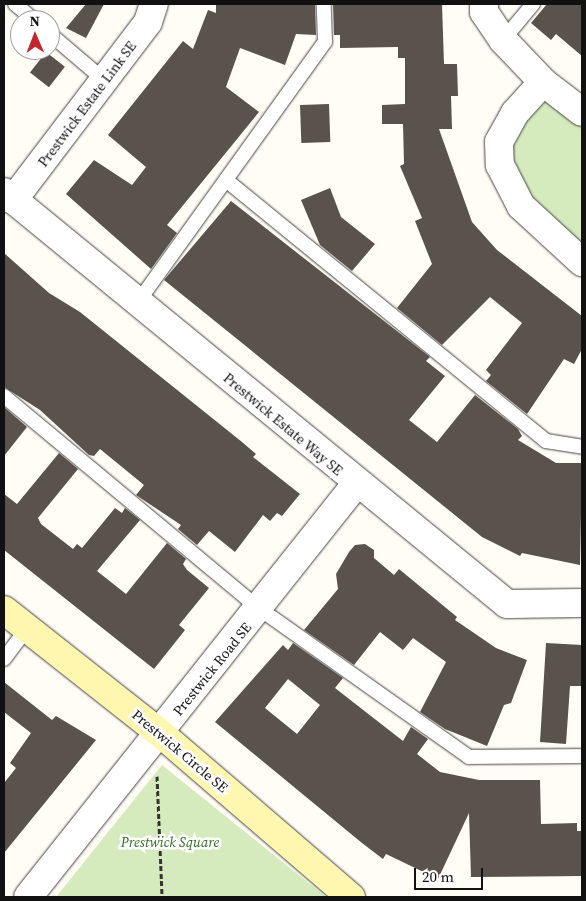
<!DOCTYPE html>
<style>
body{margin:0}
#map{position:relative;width:586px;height:901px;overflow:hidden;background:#fffdf5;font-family:"Source Serif 4",serif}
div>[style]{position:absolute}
.green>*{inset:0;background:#d5ebbd}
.building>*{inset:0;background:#5a524d;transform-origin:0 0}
.path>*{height:3px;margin-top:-1.5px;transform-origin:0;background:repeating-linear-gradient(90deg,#333 0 5px,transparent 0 7.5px)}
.roads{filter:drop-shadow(0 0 1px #444) drop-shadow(0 0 1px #444)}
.lane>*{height:14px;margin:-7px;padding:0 7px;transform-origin:7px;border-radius:7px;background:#fff}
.street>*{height:28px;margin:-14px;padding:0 14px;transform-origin:14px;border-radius:14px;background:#fff}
.secondary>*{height:28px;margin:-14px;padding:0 14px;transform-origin:14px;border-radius:14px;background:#fff6b0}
span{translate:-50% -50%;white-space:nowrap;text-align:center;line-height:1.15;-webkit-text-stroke:5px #fff;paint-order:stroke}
.street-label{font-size:14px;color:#111}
.park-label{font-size:14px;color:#2f6b1f;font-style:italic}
.frame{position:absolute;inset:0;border:5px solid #111;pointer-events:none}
.north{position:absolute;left:10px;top:10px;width:50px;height:50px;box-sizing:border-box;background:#fff;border:1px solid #a0a0a0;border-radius:50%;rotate:359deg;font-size:14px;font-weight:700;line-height:20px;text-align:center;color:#111}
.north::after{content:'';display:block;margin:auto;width:18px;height:22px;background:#c4262e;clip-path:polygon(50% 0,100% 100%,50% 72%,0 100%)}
.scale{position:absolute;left:414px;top:868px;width:69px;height:22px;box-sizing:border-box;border:2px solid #111;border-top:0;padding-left:6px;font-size:15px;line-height:18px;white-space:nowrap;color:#111;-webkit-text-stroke:4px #fff;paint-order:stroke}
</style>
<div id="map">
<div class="green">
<i style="clip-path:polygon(543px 82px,582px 112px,582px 262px,500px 165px)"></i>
<i style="clip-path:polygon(162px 765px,326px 897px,56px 897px)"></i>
</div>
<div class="building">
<i style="clip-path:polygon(86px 4px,104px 4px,86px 38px,66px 28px)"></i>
<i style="clip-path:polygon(216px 4px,315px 4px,316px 35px,296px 34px,285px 65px,240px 48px,226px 87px,259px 112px,167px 225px,177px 233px,151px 269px,66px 194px,94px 160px,132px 185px,146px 167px,108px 135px,183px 41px,193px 49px,208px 10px,216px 13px)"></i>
<i style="clip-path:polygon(333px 4px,442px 4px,444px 64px,457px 64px,458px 96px,451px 96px,452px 129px,439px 129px,472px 222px,497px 250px,582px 316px,582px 349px,574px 364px,564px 359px,527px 414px,486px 381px,491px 375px,486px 370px,522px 323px,490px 297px,442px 345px,397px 308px,432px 264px,415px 221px,422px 218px,400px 166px,404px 164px,403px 124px,382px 124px,382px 105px,405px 104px,405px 58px,398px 58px,398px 47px,340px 48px,340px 35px,334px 35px)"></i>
<i style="clip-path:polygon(547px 4px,582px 4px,582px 56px,556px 34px,551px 40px,531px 23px)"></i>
<i style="left:46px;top:52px;width:24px;height:26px;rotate:38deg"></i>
<i style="left:329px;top:104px;width:38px;height:29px;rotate:88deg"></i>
<i style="clip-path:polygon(330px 188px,341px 217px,375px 244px,352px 271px,320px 245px,301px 200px)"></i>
<i style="clip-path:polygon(231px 201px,430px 357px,426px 361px,445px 376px,409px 420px,437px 442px,475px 395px,518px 429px,522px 436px,518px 440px,556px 463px,582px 463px,580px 565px,522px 553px,520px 556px,482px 537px,164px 280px)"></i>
<i style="clip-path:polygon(4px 253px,49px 293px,80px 312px,242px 442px,256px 454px,253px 457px,300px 494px,282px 516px,277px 513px,270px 521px,263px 515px,235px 552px,209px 531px,197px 545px,178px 529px,181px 525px,136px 495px,144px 485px,100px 449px,94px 456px,89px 455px,40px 410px,4px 387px)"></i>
<i style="clip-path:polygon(4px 407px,27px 427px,4px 456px)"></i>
<i style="clip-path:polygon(59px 453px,78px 469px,38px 518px,41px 524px,73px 549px,77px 544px,82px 548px,115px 508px,122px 513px,125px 508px,140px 520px,97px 571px,126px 594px,167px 543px,186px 559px,183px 564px,187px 570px,209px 588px,179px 625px,185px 630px,154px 669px,4px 550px,4px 494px,17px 504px)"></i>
<i style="clip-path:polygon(365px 544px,374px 550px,374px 558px,394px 575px,399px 569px,457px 617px,455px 620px,496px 648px,527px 660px,511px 703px,504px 705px,487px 746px,445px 729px,420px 712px,446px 662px,413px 638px,403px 650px,380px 632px,354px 665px,304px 630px,338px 589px,336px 574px,349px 552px,355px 545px)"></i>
<i style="clip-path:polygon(evenodd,293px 643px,343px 678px,335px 688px,403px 741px,411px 727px,428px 739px,417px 754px,440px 772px,479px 780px,540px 780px,541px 824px,577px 823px,577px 831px,582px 831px,582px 876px,471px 877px,469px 813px,438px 879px,386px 854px,383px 859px,362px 843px,215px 722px,283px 645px,288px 650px,293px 643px,288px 679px,320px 705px,297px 734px,265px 708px,288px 679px)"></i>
<i style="clip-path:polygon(546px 643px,582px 645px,582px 686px,570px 686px,566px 744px,540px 742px)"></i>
<i style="clip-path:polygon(4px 682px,52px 720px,56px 716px,96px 740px,4px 853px,4px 783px,16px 768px,10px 763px,31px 733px,4px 712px)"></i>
</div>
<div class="path">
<i style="left:157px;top:776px;width:121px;rotate:87.6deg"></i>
</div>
<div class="roads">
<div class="lane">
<i style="left:15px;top:4px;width:25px;rotate:40deg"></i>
<i style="left:50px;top:34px;width:71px;rotate:40.4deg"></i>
<i style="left:503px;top:40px;width:47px;rotate:-50.2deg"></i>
<i style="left:226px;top:180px;width:413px;rotate:39.2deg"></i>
<i style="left:546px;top:441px;width:36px;rotate:9deg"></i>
<i style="left:138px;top:302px;width:320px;rotate:-54.3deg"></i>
<i style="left:325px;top:42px;width:38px;rotate:-92deg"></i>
<i style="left:4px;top:396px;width:333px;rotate:39.8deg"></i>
<i style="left:260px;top:609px;width:256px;rotate:35.3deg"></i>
<i style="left:469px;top:757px;width:113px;rotate:-0.5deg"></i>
<i style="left:4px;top:659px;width:38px;rotate:-53deg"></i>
</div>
<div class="street">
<i style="left:484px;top:4px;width:8px;rotate:90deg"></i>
<i style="left:484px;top:12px;width:34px;rotate:56deg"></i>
<i style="left:503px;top:40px;width:58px;rotate:46.4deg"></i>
<i style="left:543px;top:82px;width:49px;rotate:37.6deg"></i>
<i style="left:543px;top:82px;width:42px;rotate:132.1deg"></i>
<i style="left:515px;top:113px;width:33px;rotate:119deg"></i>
<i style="left:499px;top:142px;width:23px;rotate:88deg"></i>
<i style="left:500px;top:165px;width:46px;rotate:62.9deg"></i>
<i style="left:521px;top:206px;width:83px;rotate:42.6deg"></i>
<i style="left:4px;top:192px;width:650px;rotate:39.32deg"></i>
<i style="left:507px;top:604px;width:75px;rotate:-0.8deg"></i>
<i style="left:13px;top:200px;width:223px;rotate:-52.8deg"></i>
<i style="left:148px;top:22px;width:19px;rotate:-72deg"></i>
<i style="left:28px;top:897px;width:527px;rotate:-51.54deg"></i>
</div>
<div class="secondary">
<i style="left:4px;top:610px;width:199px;rotate:38.3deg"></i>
<i style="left:160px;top:733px;width:252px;rotate:40.7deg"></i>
</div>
</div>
<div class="street-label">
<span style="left:87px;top:104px;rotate:-53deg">Prestwick Estate Link SE</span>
<span style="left:283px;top:424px;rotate:40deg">Prestwick Estate Way SE</span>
<span style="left:212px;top:669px;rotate:-51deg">Prestwick Road SE</span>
<span style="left:180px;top:751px;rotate:40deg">Prestwick Circle SE</span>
</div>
<div class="park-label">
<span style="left:170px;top:842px">Prestwick Square</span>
</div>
<div class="frame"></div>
<div class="north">N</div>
<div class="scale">20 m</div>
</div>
